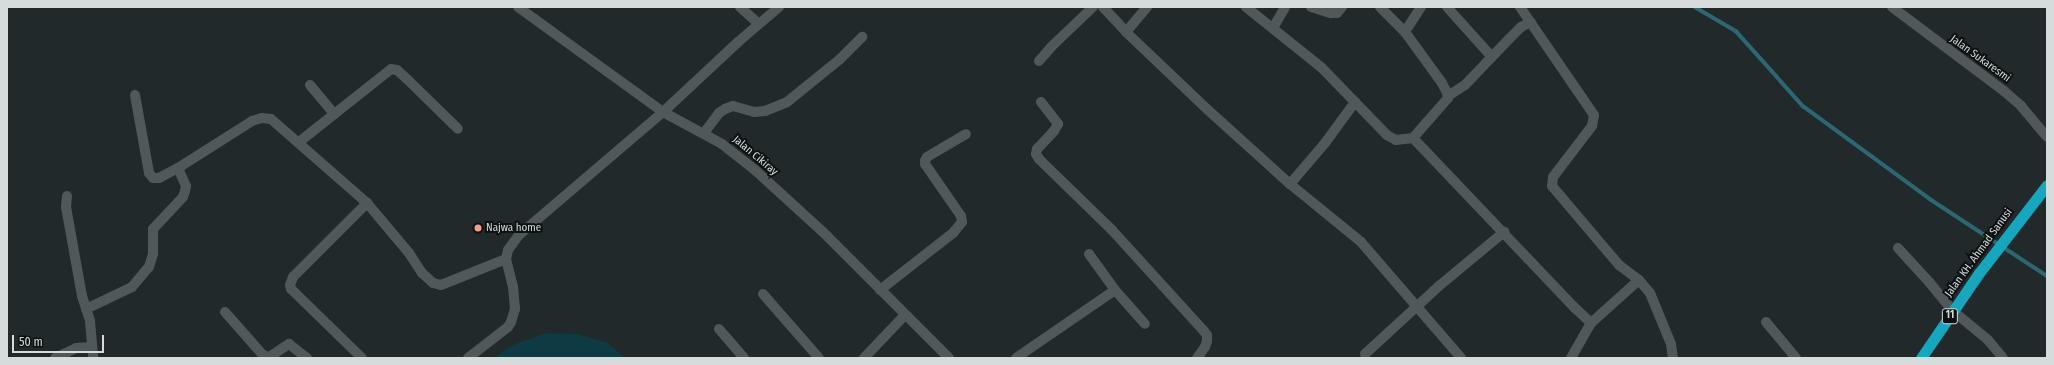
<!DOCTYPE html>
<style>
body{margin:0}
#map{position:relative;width:2054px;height:365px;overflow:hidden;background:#22292a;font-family:"Fira Sans Condensed",sans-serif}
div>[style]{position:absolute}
.green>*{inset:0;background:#0e3a43}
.stream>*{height:3.5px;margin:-1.75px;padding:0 1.75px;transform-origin:1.75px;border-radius:1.75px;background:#2c6773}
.minor>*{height:10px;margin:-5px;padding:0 5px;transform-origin:5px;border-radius:5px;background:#50585a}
.trunk>*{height:11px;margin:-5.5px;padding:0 5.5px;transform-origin:5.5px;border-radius:5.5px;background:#16a6bd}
.dots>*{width:11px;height:11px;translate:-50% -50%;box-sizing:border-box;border:2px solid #0e1112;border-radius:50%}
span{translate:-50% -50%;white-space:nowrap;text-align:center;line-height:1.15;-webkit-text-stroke:4px #0e1112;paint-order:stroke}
.shield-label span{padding:1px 3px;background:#0e1112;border:1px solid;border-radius:3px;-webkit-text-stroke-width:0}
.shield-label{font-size:10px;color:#d6dbdc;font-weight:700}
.street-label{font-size:11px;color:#d6dbdc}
.poi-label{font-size:11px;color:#d6dbdc}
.left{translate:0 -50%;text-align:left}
.frame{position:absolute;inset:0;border:8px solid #d6dbdc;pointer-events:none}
.scale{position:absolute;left:12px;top:335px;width:92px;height:18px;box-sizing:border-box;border:2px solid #d6dbdc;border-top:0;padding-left:5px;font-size:12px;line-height:14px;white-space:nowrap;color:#d6dbdc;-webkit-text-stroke:3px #0e1112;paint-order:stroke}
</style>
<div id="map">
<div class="green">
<i style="clip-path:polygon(546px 333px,578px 334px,608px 343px,625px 358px,493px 358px,515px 344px)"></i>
</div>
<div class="stream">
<i style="left:1695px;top:7px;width:48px;rotate:30.3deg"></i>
<i style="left:1736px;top:31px;width:101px;rotate:48.2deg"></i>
<i style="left:1803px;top:106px;width:157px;rotate:36.2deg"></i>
<i style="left:1930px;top:199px;width:140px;rotate:33.3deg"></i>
</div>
<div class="minor">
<i style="left:518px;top:7px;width:179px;rotate:35.9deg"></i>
<i style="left:663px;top:112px;width:67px;rotate:28.5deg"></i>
<i style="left:722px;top:144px;width:42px;rotate:38.2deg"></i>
<i style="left:755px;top:170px;width:92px;rotate:42.4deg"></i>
<i style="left:823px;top:232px;width:178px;rotate:45deg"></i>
<i style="left:740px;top:7px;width:25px;rotate:42deg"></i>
<i style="left:1103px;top:7px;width:34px;rotate:47deg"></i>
<i style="left:1126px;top:32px;width:113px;rotate:43.6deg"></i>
<i style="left:1208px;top:110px;width:110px;rotate:42.1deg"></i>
<i style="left:1290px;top:184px;width:92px;rotate:39.2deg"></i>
<i style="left:1361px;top:242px;width:153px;rotate:49.2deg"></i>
<i style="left:1246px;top:7px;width:96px;rotate:38.7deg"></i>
<i style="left:1321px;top:67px;width:95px;rotate:45.9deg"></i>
<i style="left:1387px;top:135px;width:10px;rotate:29deg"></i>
<i style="left:1396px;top:140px;width:17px;rotate:-7deg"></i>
<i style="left:1311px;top:7px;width:21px;rotate:17deg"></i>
<i style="left:1331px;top:13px;width:6px"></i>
<i style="left:1337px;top:13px;width:8px;rotate:-50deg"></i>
<i style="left:1380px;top:7px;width:35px;rotate:45deg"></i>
<i style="left:1421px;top:7px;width:30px;rotate:123deg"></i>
<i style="left:1405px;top:32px;width:63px;rotate:54deg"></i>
<i style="left:1442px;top:83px;width:11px;rotate:63deg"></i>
<i style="left:1447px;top:93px;width:5px;rotate:79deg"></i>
<i style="left:1448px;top:98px;width:53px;rotate:131.2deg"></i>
<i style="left:1413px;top:138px;width:235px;rotate:46.4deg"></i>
<i style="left:1575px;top:308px;width:22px;rotate:43deg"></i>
<i style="left:1447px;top:7px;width:67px;rotate:48deg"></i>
<i style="left:1520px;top:7px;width:131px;rotate:55.6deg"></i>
<i style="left:1594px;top:115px;width:11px;rotate:100deg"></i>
<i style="left:1592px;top:126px;width:64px;rotate:127.4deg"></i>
<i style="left:1553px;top:177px;width:9px;rotate:96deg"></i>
<i style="left:1552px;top:186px;width:104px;rotate:49.7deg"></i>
<i style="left:1619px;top:265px;width:25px;rotate:37deg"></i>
<i style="left:1639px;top:280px;width:17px;rotate:50deg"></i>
<i style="left:1650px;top:293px;width:55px;rotate:67.6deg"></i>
<i style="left:1671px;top:344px;width:14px;rotate:82deg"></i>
<i style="left:1892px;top:7px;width:140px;rotate:36.9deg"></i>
<i style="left:2004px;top:91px;width:23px;rotate:41deg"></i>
<i style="left:2021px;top:106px;width:40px;rotate:50deg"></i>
<i style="left:1273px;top:28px;width:24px;rotate:-60deg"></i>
<i style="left:1126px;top:32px;width:33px;rotate:-50deg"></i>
<i style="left:1039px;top:61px;width:18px;rotate:-49deg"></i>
<i style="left:1051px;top:47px;width:58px;rotate:-43.6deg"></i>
<i style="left:310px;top:85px;width:38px;rotate:50deg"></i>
<i style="left:135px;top:95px;width:79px;rotate:79.8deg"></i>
<i style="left:149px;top:173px;width:6px;rotate:51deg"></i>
<i style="left:153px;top:178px;width:6px"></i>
<i style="left:159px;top:178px;width:21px;rotate:-28deg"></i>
<i style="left:178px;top:168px;width:88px;rotate:-32.4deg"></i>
<i style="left:252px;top:121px;width:10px;rotate:-17deg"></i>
<i style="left:262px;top:118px;width:9px;rotate:6deg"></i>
<i style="left:271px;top:119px;width:128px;rotate:41.2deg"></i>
<i style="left:367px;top:203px;width:65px;rotate:50deg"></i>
<i style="left:409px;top:253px;width:24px;rotate:57deg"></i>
<i style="left:422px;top:273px;width:15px;rotate:42deg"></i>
<i style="left:433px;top:283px;width:8px;rotate:14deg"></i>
<i style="left:441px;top:285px;width:70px;rotate:-21.8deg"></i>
<i style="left:1448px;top:96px;width:20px;rotate:-33deg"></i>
<i style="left:1465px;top:85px;width:64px;rotate:-46.3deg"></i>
<i style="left:1509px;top:39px;width:17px;rotate:-45deg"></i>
<i style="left:1521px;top:27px;width:11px;rotate:-27deg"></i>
<i style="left:1041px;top:102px;width:28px;rotate:52deg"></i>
<i style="left:1058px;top:124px;width:8px;rotate:120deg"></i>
<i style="left:1054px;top:131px;width:25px;rotate:133deg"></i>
<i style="left:1037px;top:149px;width:5px;rotate:101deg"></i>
<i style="left:1036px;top:154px;width:6px;rotate:59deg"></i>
<i style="left:1039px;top:159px;width:102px;rotate:44.2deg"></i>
<i style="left:1112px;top:230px;width:135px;rotate:47.7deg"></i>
<i style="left:1203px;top:330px;width:6px;rotate:51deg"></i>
<i style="left:1207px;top:335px;width:6px;rotate:90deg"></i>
<i style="left:1207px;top:341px;width:6px;rotate:108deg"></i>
<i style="left:1205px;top:347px;width:14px;rotate:126deg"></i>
<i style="left:704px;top:133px;width:25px;rotate:-53deg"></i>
<i style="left:719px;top:113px;width:7px;rotate:-34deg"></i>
<i style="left:725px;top:109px;width:9px;rotate:-21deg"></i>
<i style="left:733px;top:106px;width:22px;rotate:16deg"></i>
<i style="left:754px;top:112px;width:11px;rotate:-5deg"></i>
<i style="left:765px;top:111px;width:24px;rotate:-22deg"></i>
<i style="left:787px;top:102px;width:67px;rotate:-38.9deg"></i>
<i style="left:839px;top:60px;width:33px;rotate:-45deg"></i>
<i style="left:299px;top:142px;width:117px;rotate:-38.4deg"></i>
<i style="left:391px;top:69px;width:6px;rotate:9deg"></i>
<i style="left:397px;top:70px;width:13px;rotate:42deg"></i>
<i style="left:407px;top:79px;width:71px;rotate:44.4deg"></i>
<i style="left:1290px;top:184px;width:54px;rotate:-49.5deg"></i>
<i style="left:1325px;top:143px;width:51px;rotate:-53.8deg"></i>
<i style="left:67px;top:196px;width:11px;rotate:95deg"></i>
<i style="left:66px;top:207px;width:90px;rotate:79.8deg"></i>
<i style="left:82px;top:296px;width:26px;rotate:72deg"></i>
<i style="left:90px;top:321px;width:37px;rotate:85deg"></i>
<i style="left:1898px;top:248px;width:47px;rotate:47.6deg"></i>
<i style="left:1930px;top:283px;width:36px;rotate:51deg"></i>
<i style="left:1953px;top:311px;width:45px;rotate:39.6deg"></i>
<i style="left:1988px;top:340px;width:23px;rotate:50deg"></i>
<i style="left:1089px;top:254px;width:44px;rotate:54.2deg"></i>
<i style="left:1115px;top:290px;width:45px;rotate:48.6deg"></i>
<i style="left:880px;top:290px;width:93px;rotate:-38deg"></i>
<i style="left:953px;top:233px;width:14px;rotate:-51deg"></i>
<i style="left:962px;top:222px;width:6px;rotate:-99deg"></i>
<i style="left:961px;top:216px;width:63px;rotate:-124.7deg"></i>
<i style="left:925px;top:164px;width:3px;rotate:-90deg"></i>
<i style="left:925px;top:161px;width:4px;rotate:-63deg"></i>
<i style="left:927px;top:157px;width:45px;rotate:-30.5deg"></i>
<i style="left:763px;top:294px;width:85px;rotate:48.8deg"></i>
<i style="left:86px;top:309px;width:51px;rotate:-25.6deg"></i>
<i style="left:132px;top:287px;width:26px;rotate:-50deg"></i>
<i style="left:149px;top:267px;width:14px;rotate:-73deg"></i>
<i style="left:153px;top:254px;width:25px;rotate:-90deg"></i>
<i style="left:153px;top:229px;width:44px;rotate:-46.8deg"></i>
<i style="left:183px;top:197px;width:6px;rotate:-72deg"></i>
<i style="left:185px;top:191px;width:5px;rotate:-79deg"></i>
<i style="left:186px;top:186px;width:20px;rotate:-114deg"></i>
<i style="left:225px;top:312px;width:56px;rotate:48.6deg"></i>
<i style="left:262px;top:354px;width:6px;rotate:31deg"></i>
<i style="left:267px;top:357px;width:4px;rotate:-14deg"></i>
<i style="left:271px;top:356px;width:22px;rotate:-34deg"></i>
<i style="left:289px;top:344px;width:23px;rotate:38deg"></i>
<i style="left:1766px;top:322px;width:47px;rotate:50.2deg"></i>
<i style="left:719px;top:329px;width:38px;rotate:49deg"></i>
<i style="left:1365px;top:354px;width:100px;rotate:-42.6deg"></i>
<i style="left:1439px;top:286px;width:85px;rotate:-39.7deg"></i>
<i style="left:55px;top:358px;width:23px;rotate:-25deg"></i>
<i style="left:76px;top:348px;width:16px;rotate:-4deg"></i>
<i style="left:362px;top:358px;width:99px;rotate:-135.8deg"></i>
<i style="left:291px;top:289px;width:4px;rotate:-104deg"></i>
<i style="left:290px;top:285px;width:9px;rotate:-69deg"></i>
<i style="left:293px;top:277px;width:105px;rotate:-45deg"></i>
<i style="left:468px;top:358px;width:51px;rotate:-37.8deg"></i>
<i style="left:508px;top:327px;width:6px;rotate:-59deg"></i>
<i style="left:511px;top:322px;width:14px;rotate:-73deg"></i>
<i style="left:515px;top:309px;width:22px;rotate:-95deg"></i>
<i style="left:513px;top:287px;width:29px;rotate:-104deg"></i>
<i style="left:506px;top:259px;width:9px;rotate:-77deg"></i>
<i style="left:508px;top:250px;width:19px;rotate:-54deg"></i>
<i style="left:519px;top:235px;width:189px;rotate:-40.5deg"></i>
<i style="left:663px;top:112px;width:103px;rotate:-43deg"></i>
<i style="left:738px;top:42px;width:54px;rotate:-40.5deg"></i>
<i style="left:864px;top:358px;width:59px;rotate:-46.4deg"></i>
<i style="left:1016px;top:358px;width:120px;rotate:-34.5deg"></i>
<i style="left:1571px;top:358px;width:40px;rotate:-60.3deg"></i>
<i style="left:1591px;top:323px;width:64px;rotate:-41.9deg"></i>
</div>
<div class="trunk">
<i style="left:1921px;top:358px;width:103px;rotate:-55.7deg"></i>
<i style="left:1979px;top:273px;width:111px;rotate:-52.3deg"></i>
</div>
<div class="dots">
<i style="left:478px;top:228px;background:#f49e89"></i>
</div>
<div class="shield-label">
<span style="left:1950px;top:316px">11</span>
</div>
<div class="street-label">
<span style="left:1980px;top:59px;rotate:36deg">Jalan Sukaresmi</span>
<span style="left:755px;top:156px;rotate:40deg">Jalan Cikiray</span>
<span style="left:1979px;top:253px;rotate:-54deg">Jalan KH. Ahmad Sanusi</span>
</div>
<div class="poi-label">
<span class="left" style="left:486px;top:228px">Najwa home</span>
</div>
<div class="frame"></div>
<div class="scale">50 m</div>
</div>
